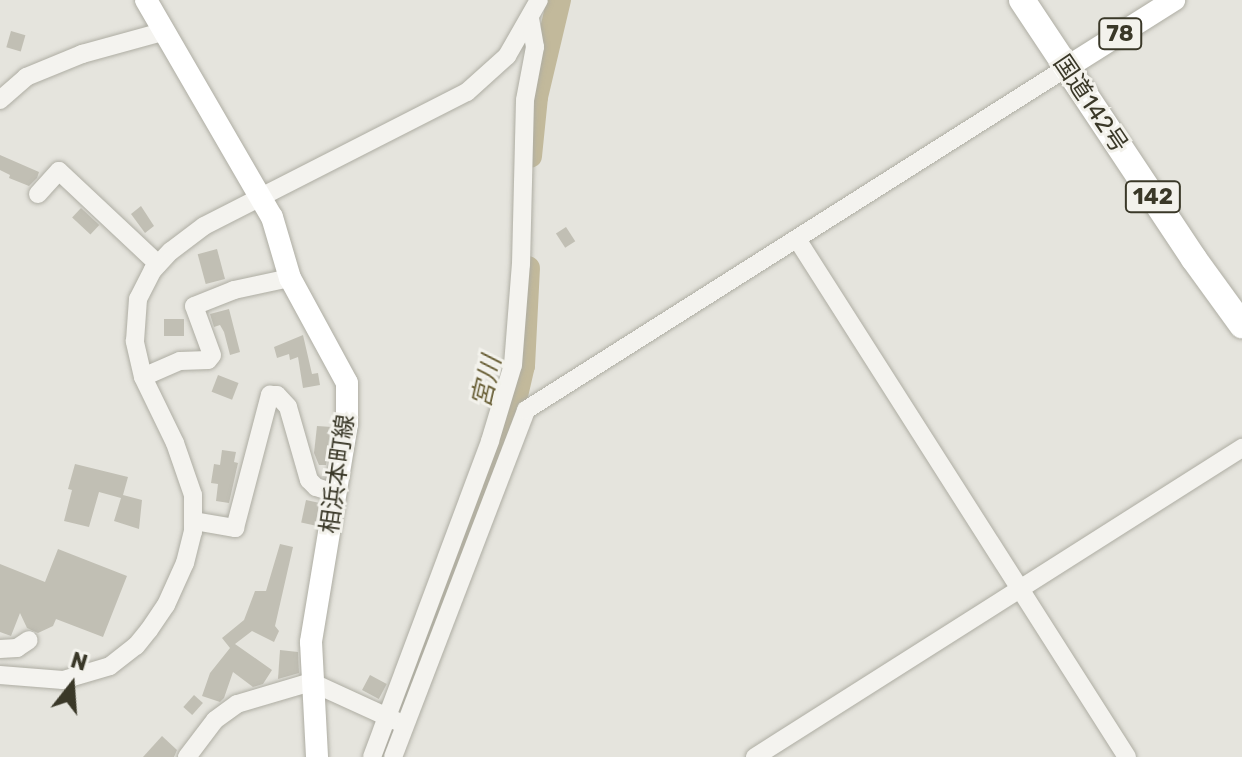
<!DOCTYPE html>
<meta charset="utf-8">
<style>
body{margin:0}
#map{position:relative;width:1242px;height:757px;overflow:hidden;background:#e5e4dd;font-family:Rubik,"Noto Sans JP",sans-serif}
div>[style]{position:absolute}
.river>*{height:24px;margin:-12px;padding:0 12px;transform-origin:12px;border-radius:12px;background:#c2b99b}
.building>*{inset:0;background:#c1bfb4;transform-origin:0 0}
.roads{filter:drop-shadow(0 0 2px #aeada3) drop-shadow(0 0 2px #aeada3)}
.minor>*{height:18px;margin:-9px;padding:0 9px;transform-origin:9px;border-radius:9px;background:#f4f3ef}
.major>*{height:22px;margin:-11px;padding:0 11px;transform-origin:11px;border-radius:11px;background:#fff}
.highway>*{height:26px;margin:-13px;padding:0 13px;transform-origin:13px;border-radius:13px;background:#fff}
span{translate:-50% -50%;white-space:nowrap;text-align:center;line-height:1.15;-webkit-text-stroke:6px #f3f2ec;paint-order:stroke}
.shield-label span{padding:2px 6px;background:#f3f2ec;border:2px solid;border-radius:6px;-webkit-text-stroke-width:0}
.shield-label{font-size:22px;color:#3a3828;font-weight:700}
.street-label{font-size:24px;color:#3a3828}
.water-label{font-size:26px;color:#695f36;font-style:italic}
.north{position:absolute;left:32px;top:645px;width:80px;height:80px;-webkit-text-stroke:6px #f3f2ec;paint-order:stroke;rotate:17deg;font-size:22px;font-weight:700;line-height:32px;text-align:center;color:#3a3828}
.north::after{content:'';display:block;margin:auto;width:28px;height:36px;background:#3a3828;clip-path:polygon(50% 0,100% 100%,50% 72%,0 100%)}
</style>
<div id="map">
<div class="river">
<i style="left:530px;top:156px;width:59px;rotate:-84.2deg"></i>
<i style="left:536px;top:97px;width:100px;rotate:-76.7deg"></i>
<i style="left:383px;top:757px;width:381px;rotate:-69.7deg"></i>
<i style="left:515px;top:400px;width:35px;rotate:-77deg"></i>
<i style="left:523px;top:366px;width:98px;rotate:-87.1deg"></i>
</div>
<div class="building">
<i style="left:11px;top:31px;width:15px;height:17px;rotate:16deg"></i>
<i style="clip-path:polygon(0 155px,39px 172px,37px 178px,29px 186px,9px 178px,10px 175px,0 170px)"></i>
<i style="clip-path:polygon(141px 206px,154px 226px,145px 233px,131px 214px)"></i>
<i style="left:81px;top:208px;width:25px;height:13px;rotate:43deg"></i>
<i style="left:566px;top:227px;width:17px;height:12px;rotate:57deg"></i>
<i style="left:217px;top:249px;width:31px;height:20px;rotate:75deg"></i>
<i style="clip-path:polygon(229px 309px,240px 352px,230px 355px,224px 332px,220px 325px,214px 327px,210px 314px)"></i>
<i style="left:164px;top:319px;width:20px;height:17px"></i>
<i style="clip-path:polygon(303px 335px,312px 374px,318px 373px,320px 385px,303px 388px,298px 357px,290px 360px,289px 354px,277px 358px,274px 347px)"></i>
<i style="left:218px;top:375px;width:22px;height:18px;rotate:21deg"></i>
<i style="clip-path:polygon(317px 426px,332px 427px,326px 465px,319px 465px,314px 453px)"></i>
<i style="clip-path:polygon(222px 450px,236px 452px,234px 462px,238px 463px,229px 503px,216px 501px,218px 484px,211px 483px,214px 464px,220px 465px)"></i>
<i style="clip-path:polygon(75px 464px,128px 477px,123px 495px,142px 500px,139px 529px,114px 521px,121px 498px,99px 492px,89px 527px,64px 521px,72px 490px,68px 489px)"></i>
<i style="left:306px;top:500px;width:14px;height:23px;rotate:12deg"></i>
<i style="clip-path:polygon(280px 544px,293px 547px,275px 626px,279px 631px,274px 642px,252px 631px,235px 644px,272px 670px,263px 684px,253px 687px,233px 672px,224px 698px,220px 702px,202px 696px,210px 673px,230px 648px,222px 638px,244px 620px,255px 591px,266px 591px)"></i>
<i style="clip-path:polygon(58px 549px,127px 576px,103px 637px,56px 619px,53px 626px,38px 633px,27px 628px,20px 613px,11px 636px,0 632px,0 564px,45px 582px)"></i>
<i style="clip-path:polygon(280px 650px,298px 652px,299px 673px,278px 679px)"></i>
<i style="left:370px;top:675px;width:19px;height:17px;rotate:28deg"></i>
<i style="left:194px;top:695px;width:12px;height:16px;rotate:42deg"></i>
<i style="clip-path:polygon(162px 736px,177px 750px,174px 757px,143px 757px)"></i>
</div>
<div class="roads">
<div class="minor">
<i style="left:0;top:100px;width:35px;rotate:-41deg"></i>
<i style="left:26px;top:77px;width:61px;rotate:-22.3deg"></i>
<i style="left:82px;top:54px;width:83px;rotate:-15.4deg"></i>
<i style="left:38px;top:194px;width:31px;rotate:-48deg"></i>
<i style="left:59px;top:171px;width:136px;rotate:43.2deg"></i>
<i style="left:797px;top:239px;width:614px;rotate:57.5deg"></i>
<i style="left:143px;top:377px;width:40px;rotate:-23.4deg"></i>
<i style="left:180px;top:361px;width:28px;rotate:-2deg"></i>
<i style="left:208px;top:360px;width:6px;rotate:-51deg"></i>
<i style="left:212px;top:355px;width:52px;rotate:-110.2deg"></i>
<i style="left:194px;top:306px;width:43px;rotate:-21.8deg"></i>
<i style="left:234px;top:290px;width:57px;rotate:-12.1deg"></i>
<i style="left:194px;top:521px;width:42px;rotate:9.7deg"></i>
<i style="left:235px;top:528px;width:138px;rotate:-75.3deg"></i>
<i style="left:270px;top:395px;width:7px"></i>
<i style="left:277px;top:395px;width:16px;rotate:47deg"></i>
<i style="left:288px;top:407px;width:76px;rotate:74deg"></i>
<i style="left:309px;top:480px;width:10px;rotate:45deg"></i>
<i style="left:316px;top:487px;width:22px;rotate:18deg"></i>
<i style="left:0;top:649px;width:17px;rotate:-3deg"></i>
<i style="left:17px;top:648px;width:14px;rotate:-34deg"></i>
<i style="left:0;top:675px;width:63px;rotate:4.5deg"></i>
<i style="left:63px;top:680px;width:49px;rotate:-16.6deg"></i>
<i style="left:110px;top:666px;width:33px;rotate:-38deg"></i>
<i style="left:136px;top:646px;width:21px;rotate:-51deg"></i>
<i style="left:149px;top:630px;width:30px;rotate:-56deg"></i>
<i style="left:166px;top:605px;width:46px;rotate:-65.7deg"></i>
<i style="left:185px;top:563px;width:32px;rotate:-76deg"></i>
<i style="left:193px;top:532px;width:37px;rotate:-90deg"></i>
<i style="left:193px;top:495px;width:55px;rotate:-109.1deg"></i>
<i style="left:175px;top:443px;width:73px;rotate:-115.9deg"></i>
<i style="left:143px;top:377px;width:37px;rotate:-103deg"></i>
<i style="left:135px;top:341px;width:42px;rotate:-85.9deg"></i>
<i style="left:138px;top:299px;width:33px;rotate:-63deg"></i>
<i style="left:153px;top:270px;width:26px;rotate:-47deg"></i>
<i style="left:171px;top:251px;width:41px;rotate:-37.1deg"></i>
<i style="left:204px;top:226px;width:295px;rotate:-27deg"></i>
<i style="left:467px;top:92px;width:54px;rotate:-42deg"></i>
<i style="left:507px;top:56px;width:64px;rotate:-60.3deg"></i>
<i style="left:187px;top:757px;width:46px;rotate:-52.9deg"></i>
<i style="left:215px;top:720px;width:27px;rotate:-36deg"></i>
<i style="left:237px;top:704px;width:77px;rotate:-16.6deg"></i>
<i style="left:311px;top:682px;width:94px;rotate:24.6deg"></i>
<i style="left:372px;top:757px;width:337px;rotate:-69.5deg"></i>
<i style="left:490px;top:441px;width:79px;rotate:-73.2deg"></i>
<i style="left:513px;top:365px;width:101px;rotate:-85.5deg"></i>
<i style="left:521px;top:264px;width:164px;rotate:-88.6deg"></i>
<i style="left:525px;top:100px;width:54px;rotate:-79.3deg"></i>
<i style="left:535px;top:47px;width:28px;rotate:-100deg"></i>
<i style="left:393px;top:757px;width:372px;rotate:-69deg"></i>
<i style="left:526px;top:410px;width:639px;rotate:-32.35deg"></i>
<i style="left:755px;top:757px;width:577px;rotate:-32.4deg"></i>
</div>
<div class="major">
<i style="left:146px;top:0;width:251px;rotate:59.9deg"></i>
<i style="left:272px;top:217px;width:64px;rotate:73.6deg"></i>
<i style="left:290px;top:278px;width:119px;rotate:61.5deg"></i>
<i style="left:347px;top:383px;width:41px;rotate:90deg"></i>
<i style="left:347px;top:424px;width:221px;rotate:99.4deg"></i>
<i style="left:311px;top:642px;width:115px;rotate:87deg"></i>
<i style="left:1066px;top:68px;width:128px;rotate:-32.2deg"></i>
</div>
<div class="highway">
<i style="left:1022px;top:0;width:311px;rotate:56.4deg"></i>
<i style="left:1194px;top:259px;width:82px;rotate:54deg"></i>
</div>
</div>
<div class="shield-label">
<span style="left:1120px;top:34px">78</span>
<span style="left:1153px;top:197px">142</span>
</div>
<div class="street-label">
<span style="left:1090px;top:104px;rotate:56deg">国道142号</span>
<span style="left:338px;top:474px;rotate:-82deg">相浜本町線</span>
</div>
<div class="water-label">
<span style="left:487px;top:382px;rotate:-77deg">宮川</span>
</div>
<div class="north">N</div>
</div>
